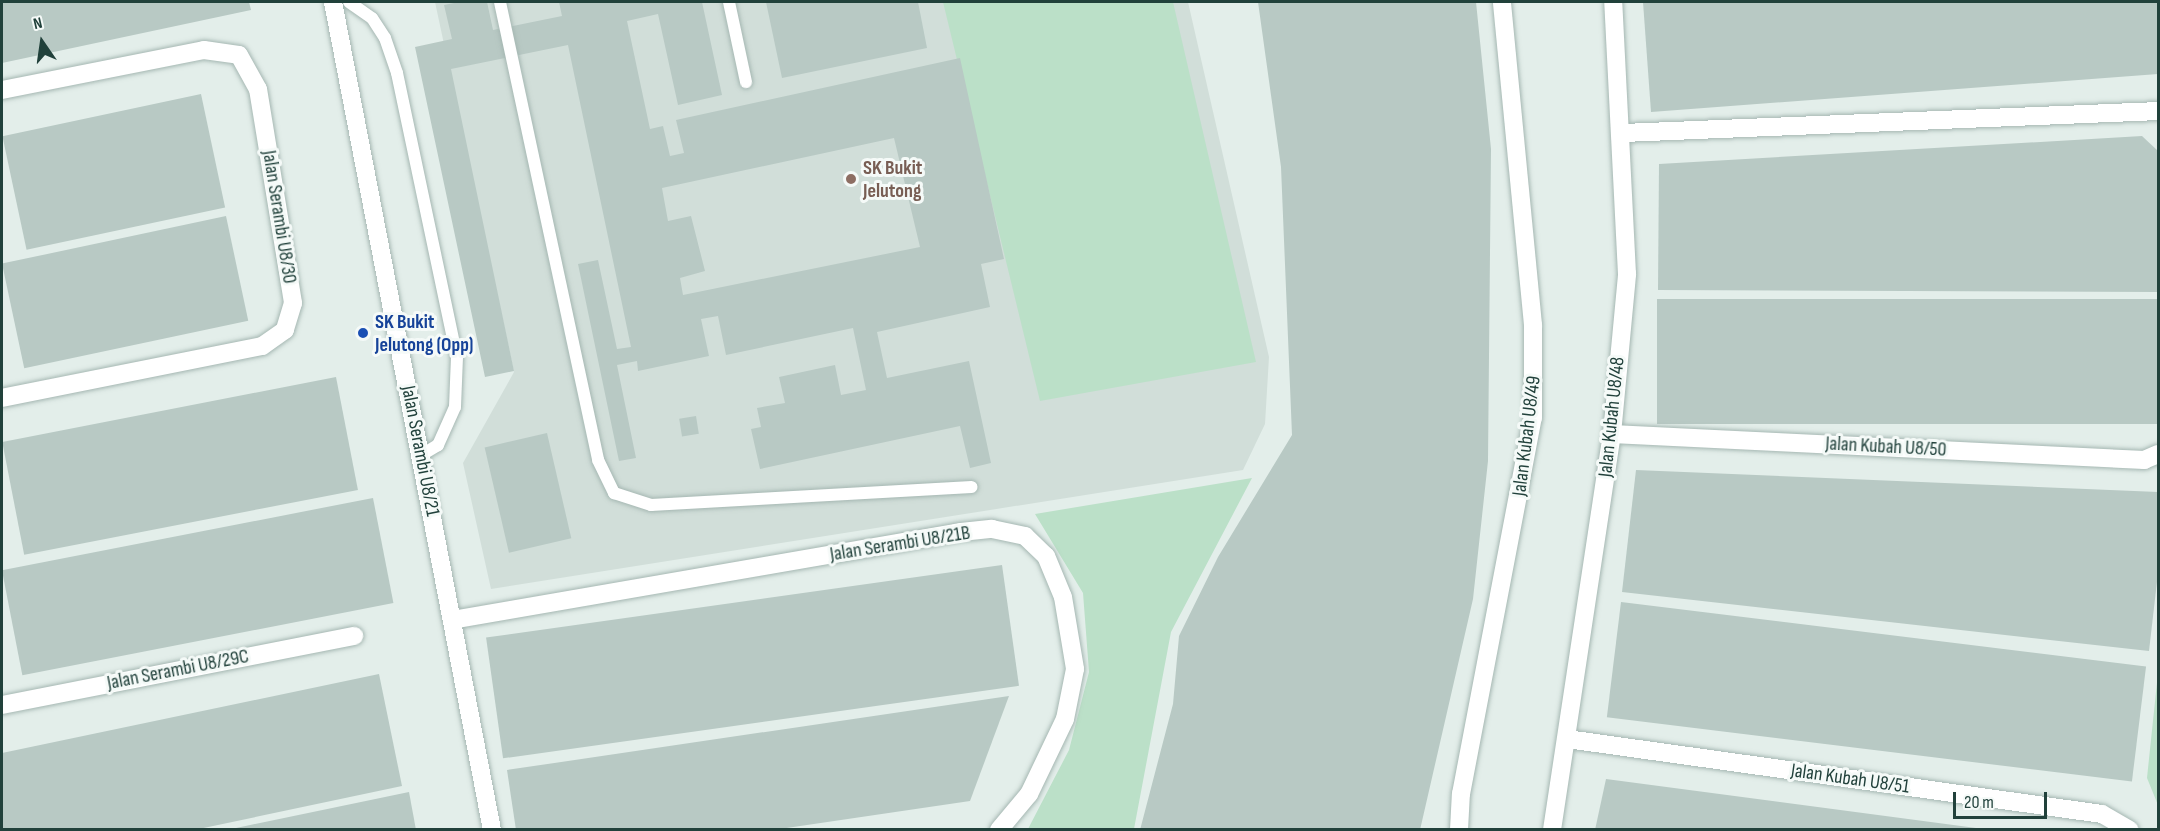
<!DOCTYPE html>
<style>
body{margin:0}
#map{position:relative;width:2160px;height:831px;overflow:hidden;background:#e3eeea;font-family:"Sofia Sans Condensed",sans-serif}
div>[style]{position:absolute}
.built>*{inset:0;background:#d1ded9}
.green>*{inset:0;background:#bbe0c8}
.building>*{inset:0;background:#b8c9c4;transform-origin:0 0}
.roads{filter:drop-shadow(0 0 2px #a5b7b2) drop-shadow(0 0 2px #a5b7b2)}
.lane>*{height:12px;margin:-6px;padding:0 6px;transform-origin:6px;border-radius:6px;background:#fff}
.street>*{height:18px;margin:-9px;padding:0 9px;transform-origin:9px;border-radius:9px;background:#fff}
.secondary>*{height:18px;margin:-9px;padding:0 9px;transform-origin:9px;border-radius:9px;background:#fff}
.dots>*{width:16px;height:16px;translate:-50% -50%;box-sizing:border-box;border:3px solid #f5faf8;border-radius:50%}
span{translate:-50% -50%;white-space:nowrap;text-align:center;line-height:1.15;-webkit-text-stroke:6px #f5faf8;paint-order:stroke}
.education-label{font-size:20px;color:#785e54;font-weight:700}
.left{translate:0 -50%;text-align:left}
.street-label{font-size:20px;color:#21413b}
.transit-label{font-size:20px;color:#164399;font-weight:700}
.frame{position:absolute;inset:0;border:3px solid #21413b;pointer-events:none}
.north{position:absolute;left:12px;top:12px;width:60px;height:60px;-webkit-text-stroke:4px #f5faf8;paint-order:stroke;rotate:347deg;font-size:16px;font-weight:700;line-height:24px;text-align:center;color:#21413b}
.north::after{content:'';display:block;margin:auto;width:21px;height:27px;background:#21413b;clip-path:polygon(50% 0,100% 100%,50% 72%,0 100%)}
.scale{position:absolute;left:1953px;top:792px;width:94px;height:27px;box-sizing:border-box;border:3px solid #21413b;border-top:0;padding-left:8px;font-size:18px;line-height:21px;white-space:nowrap;color:#21413b;-webkit-text-stroke:4px #f5faf8;paint-order:stroke}
</style>
<div id="map">
<div class="built">
<i style="clip-path:polygon(435px 2px,1188px 2px,1269px 357px,1265px 424px,1243px 470px,491px 589px,463px 463px,514px 372px)"></i>
</div>
<div class="green">
<i style="clip-path:polygon(943px 2px,1173px 2px,1256px 362px,1040px 401px)"></i>
<i style="clip-path:polygon(1252px 478px,1171px 632px,1134px 829px,1028px 829px,1069px 750px,1089px 672px,1083px 593px,1035px 514px)"></i>
<i style="clip-path:polygon(2158px 673px,2158px 805px,2147px 778px)"></i>
</div>
<div class="building">
<i style="clip-path:polygon(2px 2px,249px 2px,251px 10px,2px 63px)"></i>
<i style="clip-path:polygon(evenodd,459px 2px,487px 2px,493px 30px,562px 16px,559px 2px,702px 2px,722px 95px,678px 105px,658px 14px,627px 21px,650px 129px,663px 126px,670px 156px,684px 153px,676px 120px,960px 58px,1004px 259px,981px 264px,990px 307px,877px 332px,887px 378px,969px 361px,991px 463px,970px 468px,960px 426px,760px 469px,751px 429px,761px 427px,757px 408px,785px 403px,779px 377px,835px 365px,841px 395px,866px 390px,853px 328px,726px 355px,718px 316px,701px 319px,709px 356px,638px 371px,637px 361px,617px 365px,636px 458px,619px 461px,578px 264px,598px 260px,617px 349px,631px 347px,568px 45px,451px 69px,514px 371px,485px 377px,415px 47px,452px 39px,444px 5px,459px 2px,894px 138px,920px 247px,683px 295px,680px 278px,705px 271px,691px 216px,668px 221px,662px 188px,894px 138px)"></i>
<i style="clip-path:polygon(766px 2px,918px 2px,927px 48px,782px 78px)"></i>
<i style="clip-path:polygon(1258px 2px,1476px 2px,1491px 149px,1488px 461px,1473px 599px,1420px 830px,1140px 830px,1173px 704px,1179px 636px,1218px 557px,1292px 435px,1281px 167px)"></i>
<i style="clip-path:polygon(1643px 2px,2158px 2px,2158px 74px,1651px 112px)"></i>
<i style="left:201px;top:94px;width:116px;height:203px;rotate:78deg"></i>
<i style="clip-path:polygon(2142px 136px,2158px 151px,2158px 292px,1658px 290px,1659px 164px)"></i>
<i style="left:226px;top:216px;width:107px;height:229px;rotate:78deg"></i>
<i style="left:1657px;top:299px;width:501px;height:125px"></i>
<i style="left:336px;top:377px;width:115px;height:340px;rotate:79deg"></i>
<i style="left:696px;top:416px;width:18px;height:17px;rotate:81deg"></i>
<i style="left:547px;top:433px;width:108px;height:64px;rotate:77deg"></i>
<i style="clip-path:polygon(1636px 470px,2158px 492px,2158px 573px,2149px 651px,1622px 592px)"></i>
<i style="left:373px;top:498px;width:107px;height:378px;rotate:79deg"></i>
<i style="left:1002px;top:565px;width:122px;height:521px;rotate:82deg"></i>
<i style="left:1621px;top:602px;width:529px;height:116px;rotate:7deg"></i>
<i style="clip-path:polygon(379px 674px,402px 786px,194px 830px,2px 830px,2px 753px)"></i>
<i style="clip-path:polygon(1009px 696px,970px 801px,773px 830px,516px 830px,507px 770px)"></i>
<i style="clip-path:polygon(1606px 779px,1976px 828px,1976px 830px,1595px 830px)"></i>
<i style="clip-path:polygon(409px 792px,416px 830px,236px 830px,236px 828px)"></i>
</div>
<div class="roads">
<div class="lane">
<i style="left:349px;top:2px;width:28px;rotate:35deg"></i>
<i style="left:372px;top:18px;width:24px;rotate:57deg"></i>
<i style="left:385px;top:38px;width:37px;rotate:71deg"></i>
<i style="left:397px;top:73px;width:290px;rotate:78.1deg"></i>
<i style="left:457px;top:357px;width:50px;rotate:92.3deg"></i>
<i style="left:455px;top:407px;width:42px;rotate:114.1deg"></i>
<i style="left:438px;top:445px;width:21px;rotate:149deg"></i>
<i style="left:500px;top:2px;width:468px;rotate:77.9deg"></i>
<i style="left:598px;top:460px;width:37px;rotate:64deg"></i>
<i style="left:614px;top:493px;width:39px;rotate:18deg"></i>
<i style="left:651px;top:505px;width:321px;rotate:-3.2deg"></i>
<i style="left:729px;top:2px;width:82px;rotate:78deg"></i>
</div>
<div class="street">
<i style="left:2px;top:90px;width:206px;rotate:-11.2deg"></i>
<i style="left:204px;top:50px;width:35px;rotate:8deg"></i>
<i style="left:239px;top:55px;width:39px;rotate:61deg"></i>
<i style="left:258px;top:89px;width:217px;rotate:80.7deg"></i>
<i style="left:293px;top:303px;width:28px;rotate:107deg"></i>
<i style="left:285px;top:330px;width:28px;rotate:145deg"></i>
<i style="left:262px;top:346px;width:265px;rotate:168.7deg"></i>
<i style="left:1623px;top:133px;width:535px;rotate:-2.35deg"></i>
<i style="left:1612px;top:434px;width:533px;rotate:2.8deg"></i>
<i style="left:2144px;top:460px;width:15px;rotate:-23deg"></i>
<i style="left:452px;top:620px;width:517px;rotate:-9.81deg"></i>
<i style="left:961px;top:532px;width:31px;rotate:-6deg"></i>
<i style="left:992px;top:529px;width:34px;rotate:12deg"></i>
<i style="left:1025px;top:536px;width:29px;rotate:44deg"></i>
<i style="left:1046px;top:556px;width:44px;rotate:67.5deg"></i>
<i style="left:1063px;top:597px;width:73px;rotate:80.5deg"></i>
<i style="left:1075px;top:669px;width:51px;rotate:101.3deg"></i>
<i style="left:1065px;top:719px;width:83px;rotate:115.6deg"></i>
<i style="left:1029px;top:794px;width:47px;rotate:129.8deg"></i>
<i style="left:2px;top:705px;width:359px;rotate:-11.1deg"></i>
<i style="left:1567px;top:739px;width:540px;rotate:7.98deg"></i>
<i style="left:2102px;top:814px;width:32px;rotate:30deg"></i>
<i style="left:1459px;top:830px;width:36px;rotate:-87deg"></i>
<i style="left:1461px;top:794px;width:383px;rotate:-79.2deg"></i>
<i style="left:1533px;top:418px;width:93px;rotate:-90deg"></i>
<i style="left:1533px;top:325px;width:324px;rotate:-95.5deg"></i>
<i style="left:1552px;top:830px;width:401px;rotate:-81.4deg"></i>
<i style="left:1612px;top:434px;width:161px;rotate:-84.6deg"></i>
<i style="left:1627px;top:274px;width:272px;rotate:-92.9deg"></i>
</div>
<div class="secondary">
<i style="left:333px;top:2px;width:843px;rotate:79.13deg"></i>
</div>
</div>
<div class="dots">
<i style="left:851px;top:179px;background:#8d6e63"></i>
<i style="left:363px;top:333px;background:#1a4fb4"></i>
</div>
<div class="education-label">
<span class="left" style="left:863px;top:180px">SK Bukit<br>Jelutong</span>
</div>
<div class="street-label">
<span style="left:279px;top:217px;rotate:81deg">Jalan Serambi U8/30</span>
<span style="left:1612px;top:417px;rotate:-84deg">Jalan Kubah U8/48</span>
<span style="left:1527px;top:436px;rotate:-83deg">Jalan Kubah U8/49</span>
<span style="left:1886px;top:447px;rotate:3deg">Jalan Kubah U8/50</span>
<span style="left:420px;top:451px;rotate:79deg">Jalan Serambi U8/21</span>
<span style="left:900px;top:544px;rotate:-9deg">Jalan Serambi U8/21B</span>
<span style="left:178px;top:670px;rotate:-11deg">Jalan Serambi U8/29C</span>
<span style="left:1850px;top:779px;rotate:8deg">Jalan Kubah U8/51</span>
</div>
<div class="transit-label">
<span class="left" style="left:375px;top:334px">SK Bukit<br>Jelutong (Opp)</span>
</div>
<div class="frame"></div>
<div class="north">N</div>
<div class="scale">20 m</div>
</div>
